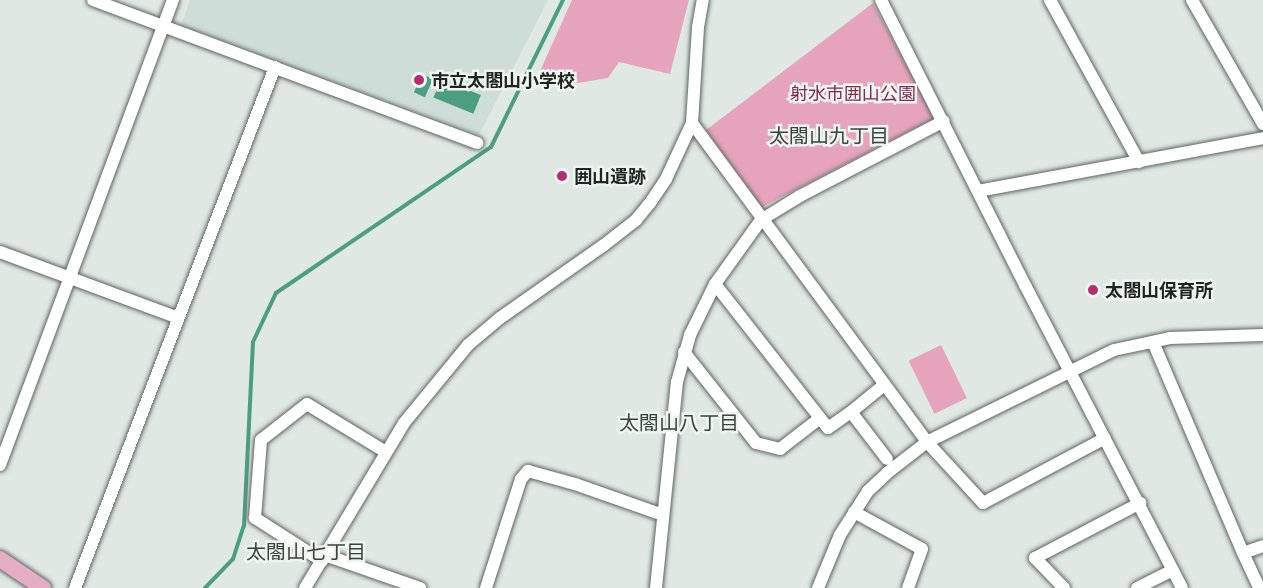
<!DOCTYPE html>
<meta charset="utf-8">
<style>
body{margin:0}
#map{position:relative;width:1263px;height:588px;overflow:hidden;background:#e0e8e4;font-family:Lato,"Noto Sans JP",sans-serif}
div>[style]{position:absolute}
.built>*{inset:0;background:#ceddd7}
.green>*{inset:0;background:#e5a4bb;transform-origin:0 0}
.water>*{inset:0;background:#4c9e81;transform-origin:0 0}
.stream>*{height:4px;margin:-2px;padding:0 2px;transform-origin:2px;border-radius:2px;background:#4c9e81}
.roads{filter:drop-shadow(0 0 2px #5e6461) drop-shadow(0 0 2px #5e6461)}
.minor>*{height:12px;margin:-6px;padding:0 6px;transform-origin:6px;border-radius:6px;background:#fff}
.major>*{height:16px;margin:-8px;padding:0 8px;transform-origin:8px;border-radius:8px;background:#e4adc2}
.dots>*{width:16px;height:16px;translate:-50% -50%;box-sizing:border-box;border:3px solid #edf5f1;border-radius:50%}
span{translate:-50% -50%;white-space:nowrap;text-align:center;line-height:1.15;-webkit-text-stroke:5px #edf5f1;paint-order:stroke}
.poi-label{font-size:18px;color:#222423;font-weight:700}
.left{translate:0 -50%;text-align:left}
.park-label{font-size:18px;color:#802c51}
.neighbourhood-label{font-size:20px;color:#3c4240}
</style>
<div id="map">
<div class="built">
<i style="clip-path:polygon(190px 0,548px 0,479px 135px,181px 25px)"></i>
</div>
<div class="green">
<i style="clip-path:polygon(572px 0,689px 0,670px 74px,619px 62px,608px 78px,578px 83px,541px 69px)"></i>
<i style="clip-path:polygon(873px 3px,934px 118px,762px 207px,706px 130px)"></i>
<i style="left:941px;top:345px;width:59px;height:36px;rotate:64deg"></i>
</div>
<div class="water">
<i style="left:422px;top:74px;width:12px;height:20px;rotate:24deg"></i>
<i style="left:441px;top:79px;width:43px;height:20px;rotate:22deg"></i>
</div>
<div class="stream">
<i style="left:205px;top:588px;width:40px;rotate:-46deg"></i>
<i style="left:233px;top:559px;width:35px;rotate:-72deg"></i>
<i style="left:244px;top:526px;width:184px;rotate:-87.2deg"></i>
<i style="left:253px;top:342px;width:54px;rotate:-64.9deg"></i>
<i style="left:276px;top:293px;width:260px;rotate:-34.2deg"></i>
<i style="left:491px;top:147px;width:164px;rotate:-63.9deg"></i>
</div>
<div class="roads">
<div class="minor">
<i style="left:93px;top:0;width:410px;rotate:20.4deg"></i>
<i style="left:881px;top:0;width:319px;rotate:63.2deg"></i>
<i style="left:1025px;top:285px;width:341px;rotate:62.6deg"></i>
<i style="left:1050px;top:0;width:185px;rotate:61.2deg"></i>
<i style="left:1192px;top:0;width:143px;rotate:60.2deg"></i>
<i style="left:692px;top:123px;width:396px;rotate:53.6deg"></i>
<i style="left:927px;top:442px;width:83px;rotate:47.4deg"></i>
<i style="left:983px;top:503px;width:138px;rotate:-28deg"></i>
<i style="left:978px;top:191px;width:290px;rotate:-10.5deg"></i>
<i style="left:0;top:252px;width:190px;rotate:20.3deg"></i>
<i style="left:715px;top:284px;width:183px;rotate:51.9deg"></i>
<i style="left:828px;top:428px;width:28px;rotate:-35deg"></i>
<i style="left:1153px;top:342px;width:229px;rotate:66.9deg"></i>
<i style="left:1243px;top:553px;width:21px;rotate:-19deg"></i>
<i style="left:684px;top:352px;width:116px;rotate:51.6deg"></i>
<i style="left:756px;top:443px;width:25px;rotate:14deg"></i>
<i style="left:780px;top:449px;width:49px;rotate:-37.6deg"></i>
<i style="left:884px;top:385px;width:43px;rotate:140.7deg"></i>
<i style="left:851px;top:412px;width:59px;rotate:52.5deg"></i>
<i style="left:0;top:465px;width:496px;rotate:-69.6deg"></i>
<i style="left:854px;top:512px;width:77px;rotate:28.6deg"></i>
<i style="left:922px;top:549px;width:41px;rotate:109.7deg"></i>
<i style="left:1243px;top:553px;width:38px;rotate:65deg"></i>
<i style="left:325px;top:555px;width:101px;rotate:19.2deg"></i>
<i style="left:322px;top:561px;width:80px;rotate:-147.3deg"></i>
<i style="left:255px;top:518px;width:78px;rotate:-85.6deg"></i>
<i style="left:261px;top:440px;width:58px;rotate:-38deg"></i>
<i style="left:307px;top:404px;width:92px;rotate:31.3deg"></i>
<i style="left:75px;top:588px;width:558px;rotate:-69deg"></i>
<i style="left:305px;top:588px;width:192px;rotate:-59deg"></i>
<i style="left:404px;top:423px;width:101px;rotate:-50.6deg"></i>
<i style="left:468px;top:345px;width:42px;rotate:-40.2deg"></i>
<i style="left:500px;top:318px;width:127px;rotate:-35.1deg"></i>
<i style="left:604px;top:245px;width:41px;rotate:-38deg"></i>
<i style="left:636px;top:220px;width:22px;rotate:-51deg"></i>
<i style="left:650px;top:203px;width:29px;rotate:-56deg"></i>
<i style="left:666px;top:179px;width:62px;rotate:-65.1deg"></i>
<i style="left:692px;top:123px;width:96px;rotate:-86.4deg"></i>
<i style="left:698px;top:27px;width:27px;rotate:-80deg"></i>
<i style="left:486px;top:588px;width:114px;rotate:-72.2deg"></i>
<i style="left:521px;top:479px;width:11px;rotate:-49deg"></i>
<i style="left:528px;top:471px;width:49px;rotate:15.5deg"></i>
<i style="left:575px;top:484px;width:93px;rotate:19.4deg"></i>
<i style="left:656px;top:588px;width:207px;rotate:-84.2deg"></i>
<i style="left:677px;top:382px;width:49px;rotate:-74.5deg"></i>
<i style="left:690px;top:335px;width:57px;rotate:-63.9deg"></i>
<i style="left:715px;top:284px;width:79px;rotate:-54.3deg"></i>
<i style="left:761px;top:220px;width:46px;rotate:-31.6deg"></i>
<i style="left:800px;top:196px;width:162px;rotate:-27.5deg"></i>
<i style="left:818px;top:588px;width:57px;rotate:-67.5deg"></i>
<i style="left:840px;top:535px;width:52px;rotate:-57.5deg"></i>
<i style="left:868px;top:491px;width:26px;rotate:-43deg"></i>
<i style="left:887px;top:473px;width:51px;rotate:-37.8deg"></i>
<i style="left:927px;top:442px;width:208px;rotate:-26.2deg"></i>
<i style="left:1114px;top:350px;width:57px;rotate:-12.1deg"></i>
<i style="left:1170px;top:338px;width:93px;rotate:-1.8deg"></i>
<i style="left:1064px;top:588px;width:42px;rotate:-134deg"></i>
<i style="left:1035px;top:558px;width:119px;rotate:-27.6deg"></i>
<i style="left:1137px;top:588px;width:40px;rotate:-26.6deg"></i>
</div>
<div class="major">
<i style="left:0;top:559px;width:52px;rotate:34deg"></i>
</div>
</div>
<div class="dots">
<i style="left:419px;top:80px;background:#b52d6e"></i>
<i style="left:562px;top:176px;background:#b52d6e"></i>
<i style="left:1093px;top:290px;background:#b52d6e"></i>
</div>
<div class="poi-label">
<span class="left" style="left:431px;top:80px">市立太閤山小学校</span>
<span class="left" style="left:574px;top:176px">囲山遺跡</span>
<span class="left" style="left:1105px;top:290px">太閤山保育所</span>
</div>
<div class="park-label">
<span style="left:853px;top:93px">射水市囲山公園</span>
</div>
<div class="neighbourhood-label">
<span style="left:829px;top:135px">太閤山九丁目</span>
<span style="left:679px;top:422px">太閤山八丁目</span>
<span style="left:306px;top:551px">太閤山七丁目</span>
</div>
</div>
